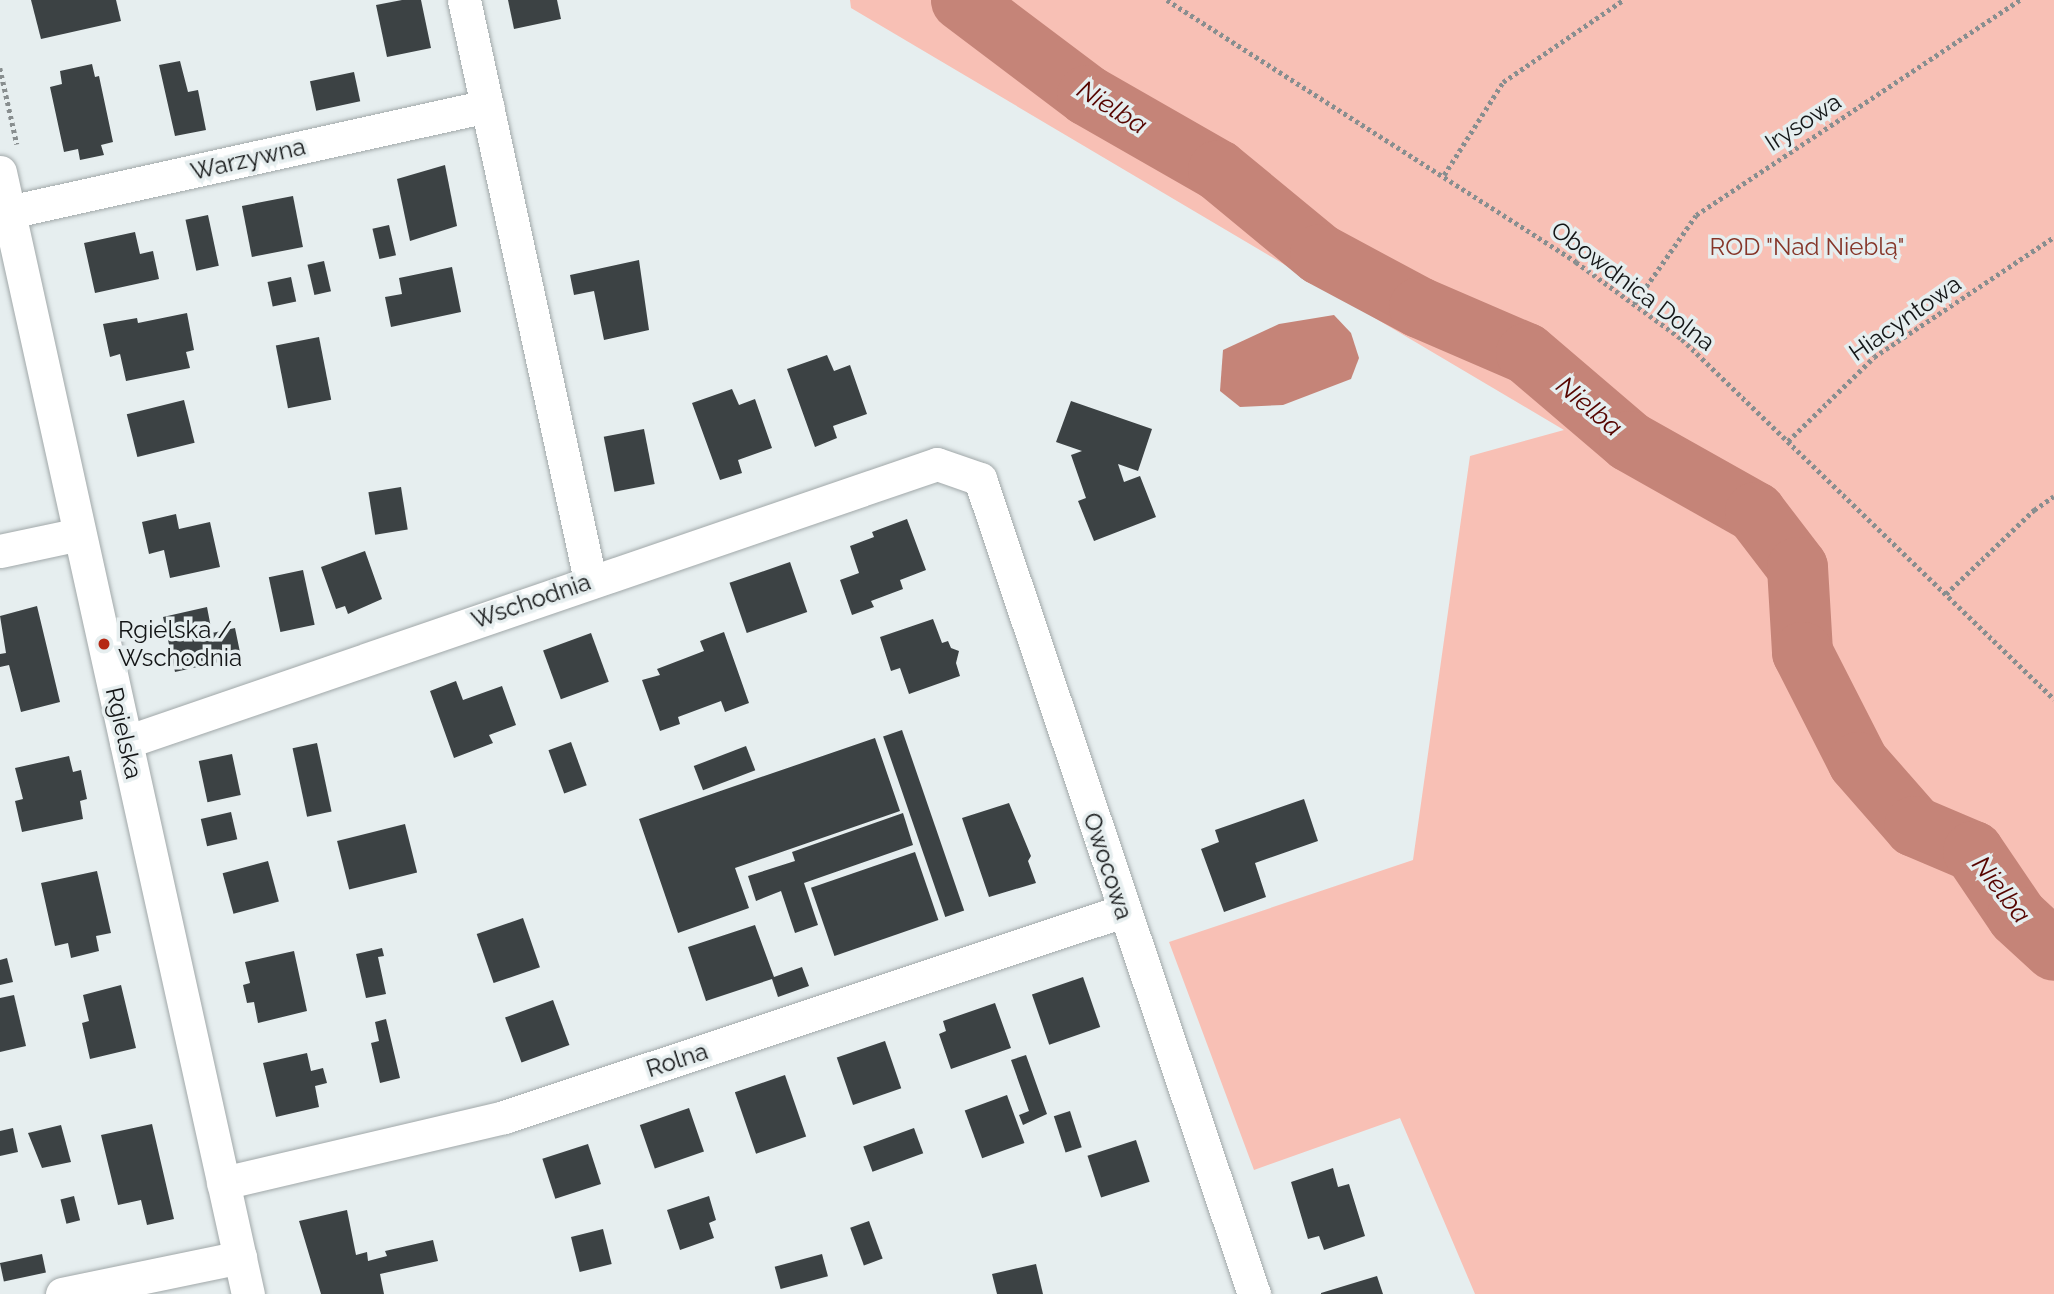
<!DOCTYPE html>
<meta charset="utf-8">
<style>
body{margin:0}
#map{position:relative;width:2054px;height:1294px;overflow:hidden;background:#e6eeef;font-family:Raleway,sans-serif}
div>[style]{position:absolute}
.green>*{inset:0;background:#f8c0b5}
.water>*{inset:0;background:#c58478}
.river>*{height:61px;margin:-30.5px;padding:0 30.5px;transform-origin:30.5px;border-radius:30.5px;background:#c58478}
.building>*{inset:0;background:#3c4244;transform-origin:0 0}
.path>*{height:4.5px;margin-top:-2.25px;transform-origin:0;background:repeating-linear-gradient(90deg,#888e8f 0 3.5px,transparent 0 7px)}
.roads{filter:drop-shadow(0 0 2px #a1a8a9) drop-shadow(0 0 2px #a1a8a9)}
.minor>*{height:33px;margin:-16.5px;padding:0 16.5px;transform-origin:16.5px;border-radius:16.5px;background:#fff}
.dots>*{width:19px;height:19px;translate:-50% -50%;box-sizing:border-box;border:4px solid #e6eeef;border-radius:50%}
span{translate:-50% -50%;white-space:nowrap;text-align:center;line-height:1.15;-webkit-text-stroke:7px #e6eeef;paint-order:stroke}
.street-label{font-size:24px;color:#141617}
.park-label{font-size:24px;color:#863629}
.poi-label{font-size:24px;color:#141617}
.left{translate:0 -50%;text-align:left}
.water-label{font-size:26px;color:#560500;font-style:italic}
</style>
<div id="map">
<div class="green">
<i style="clip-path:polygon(850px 0,2054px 0,2054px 1294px,1475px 1294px,1400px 1118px,1254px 1170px,1169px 942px,1413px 860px,1470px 456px,1564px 430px,851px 8px)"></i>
</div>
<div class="water">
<i style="clip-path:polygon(1334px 315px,1351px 333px,1359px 358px,1351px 379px,1283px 405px,1240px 407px,1220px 391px,1223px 350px,1279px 324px)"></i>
</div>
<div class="river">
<i style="left:961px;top:0;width:158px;rotate:37deg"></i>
<i style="left:1087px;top:95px;width:151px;rotate:29.8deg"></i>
<i style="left:1218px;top:170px;width:132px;rotate:39.5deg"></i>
<i style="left:1320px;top:254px;width:112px;rotate:28.2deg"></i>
<i style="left:1419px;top:307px;width:116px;rotate:23.3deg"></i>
<i style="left:1526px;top:353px;width:135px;rotate:40.5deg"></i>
<i style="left:1629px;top:441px;width:145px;rotate:29.4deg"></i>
<i style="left:1755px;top:512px;width:69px;rotate:52.6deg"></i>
<i style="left:1797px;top:567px;width:85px;rotate:86.6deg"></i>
<i style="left:1802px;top:652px;width:123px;rotate:63deg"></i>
<i style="left:1858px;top:762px;width:85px;rotate:48.8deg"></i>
<i style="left:1914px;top:826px;width:64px;rotate:23deg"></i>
<i style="left:1973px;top:851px;width:78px;rotate:55.9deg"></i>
<i style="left:2017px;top:916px;width:50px;rotate:42.6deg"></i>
</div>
<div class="building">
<i style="clip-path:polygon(31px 0,116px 0,121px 21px,41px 39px)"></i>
<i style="clip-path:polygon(402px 0,421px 0,431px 48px,387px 57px,376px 5px)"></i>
<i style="clip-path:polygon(508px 0,557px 0,561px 19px,514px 29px)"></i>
<i style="clip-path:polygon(180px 61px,188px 92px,198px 90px,206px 130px,175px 136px,159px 65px)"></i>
<i style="clip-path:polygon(92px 64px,95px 77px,99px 76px,113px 142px,101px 145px,104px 155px,80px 160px,78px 149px,64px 152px,50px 87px,62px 84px,60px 71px)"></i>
<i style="left:354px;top:72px;width:30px;height:45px;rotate:78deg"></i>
<i style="clip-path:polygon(445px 165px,457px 226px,410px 241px,397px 179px)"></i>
<i style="left:293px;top:196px;width:52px;height:52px;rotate:79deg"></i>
<i style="left:208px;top:215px;width:52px;height:23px;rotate:78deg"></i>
<i style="left:389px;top:225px;width:31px;height:17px;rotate:77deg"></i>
<i style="clip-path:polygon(135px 232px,140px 254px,153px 251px,159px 279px,95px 293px,84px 243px)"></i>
<i style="clip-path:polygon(639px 260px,649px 330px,604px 340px,594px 291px,574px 295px,570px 275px)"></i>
<i style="left:324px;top:261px;width:31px;height:17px;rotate:77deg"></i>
<i style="clip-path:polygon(452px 267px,461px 312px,391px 327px,385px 297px,402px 294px,399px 278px)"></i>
<i style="left:291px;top:277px;width:25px;height:24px;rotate:78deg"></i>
<i style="clip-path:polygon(187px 313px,194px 350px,186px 352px,190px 368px,126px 381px,120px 354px,110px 357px,103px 324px,137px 318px,138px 323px)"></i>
<i style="left:319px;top:337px;width:64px;height:44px;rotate:79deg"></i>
<i style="clip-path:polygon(827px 355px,834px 371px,850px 365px,867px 414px,833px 426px,837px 438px,815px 447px,787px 369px)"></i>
<i style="clip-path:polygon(732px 389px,739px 405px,755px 399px,772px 448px,738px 460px,742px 473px,720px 480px,692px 403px)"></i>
<i style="left:184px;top:400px;width:44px;height:59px;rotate:76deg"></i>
<i style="clip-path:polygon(1071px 401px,1152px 429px,1138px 471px,1118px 464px,1124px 482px,1140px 476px,1156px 517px,1094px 541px,1078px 501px,1086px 498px,1071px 455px,1082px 451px,1056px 442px)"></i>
<i style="left:644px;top:429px;width:56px;height:41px;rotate:79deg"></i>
<i style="left:401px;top:487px;width:43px;height:33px;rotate:81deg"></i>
<i style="clip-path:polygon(176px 514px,179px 529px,210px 522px,220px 567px,170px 578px,164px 550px,149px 554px,142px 522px)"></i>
<i style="clip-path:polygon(907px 519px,926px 570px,900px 580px,903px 589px,871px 601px,874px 607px,852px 615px,840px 580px,859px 573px,850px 546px,874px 537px,872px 532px)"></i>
<i style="clip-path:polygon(365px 551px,382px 599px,348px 614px,345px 606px,336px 609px,321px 567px)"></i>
<i style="left:790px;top:562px;width:53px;height:64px;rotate:71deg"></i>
<i style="left:303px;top:570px;width:56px;height:35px;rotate:78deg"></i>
<i style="clip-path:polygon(37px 606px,60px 702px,21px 712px,9px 665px,0 667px,0 654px,6px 653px,0 616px)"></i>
<i style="clip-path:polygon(207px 607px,212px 633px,235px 628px,241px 657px,175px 672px,163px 617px)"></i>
<i style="clip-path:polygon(933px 619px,942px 643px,948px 641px,951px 648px,959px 651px,956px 663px,960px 676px,909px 694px,900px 668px,891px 671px,880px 637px)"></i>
<i style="clip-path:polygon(724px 632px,749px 703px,725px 712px,721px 701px,678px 717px,680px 724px,660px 731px,642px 680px,660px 675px,657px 669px,704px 651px,700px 641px)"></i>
<i style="left:591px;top:633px;width:52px;height:51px;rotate:70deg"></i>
<i style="clip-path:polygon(456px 681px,463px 700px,502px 686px,516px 725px,489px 735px,493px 743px,454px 758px,430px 691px)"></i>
<i style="left:902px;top:730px;width:191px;height:20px;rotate:71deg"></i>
<i style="clip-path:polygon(875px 738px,900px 811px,735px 868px,749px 908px,678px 933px,639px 819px)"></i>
<i style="left:571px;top:742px;width:46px;height:24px;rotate:70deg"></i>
<i style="left:317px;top:743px;width:70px;height:25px;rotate:78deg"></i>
<i style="left:746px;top:746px;width:26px;height:56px;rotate:69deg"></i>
<i style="left:232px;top:754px;width:42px;height:34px;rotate:78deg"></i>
<i style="clip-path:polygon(69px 756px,73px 772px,81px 770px,87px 799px,80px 801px,83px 819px,22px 832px,15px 801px,23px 799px,15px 768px)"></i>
<i style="clip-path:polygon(1304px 799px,1318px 841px,1255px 863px,1266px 897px,1224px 912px,1201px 849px,1219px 842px,1215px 830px)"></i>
<i style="clip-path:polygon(1009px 803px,1031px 856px,1028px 861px,1036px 883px,989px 897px,962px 818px)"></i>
<i style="left:231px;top:812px;width:28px;height:31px;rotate:77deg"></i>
<i style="clip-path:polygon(903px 813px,913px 845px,804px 883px,818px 925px,795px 933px,781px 891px,756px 901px,748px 876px,795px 861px,792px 852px)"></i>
<i style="left:405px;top:824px;width:50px;height:70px;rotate:76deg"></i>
<i style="left:915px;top:852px;width:72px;height:110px;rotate:71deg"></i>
<i style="left:268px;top:861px;width:42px;height:47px;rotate:75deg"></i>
<i style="clip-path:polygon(97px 871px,111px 933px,96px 936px,99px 951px,71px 958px,68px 943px,55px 946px,41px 883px)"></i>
<i style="left:523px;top:918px;width:52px;height:49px;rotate:71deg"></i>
<i style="clip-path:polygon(755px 925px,774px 977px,802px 967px,809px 986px,778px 997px,772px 979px,706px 1001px,688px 947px)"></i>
<i style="clip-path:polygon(382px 948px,384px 956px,378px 957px,386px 994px,366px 998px,356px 954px)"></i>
<i style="clip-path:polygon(294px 951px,307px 1011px,258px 1023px,254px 1002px,247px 1003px,243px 985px,250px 983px,245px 962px)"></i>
<i style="clip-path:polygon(7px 958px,13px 982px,0 985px,0 960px)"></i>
<i style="left:1083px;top:977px;width:53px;height:54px;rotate:71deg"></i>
<i style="clip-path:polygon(121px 985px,136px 1048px,90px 1059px,82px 1023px,89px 1021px,83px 995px)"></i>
<i style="clip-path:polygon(14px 995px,26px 1046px,0 1052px,0 998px)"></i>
<i style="left:553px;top:1000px;width:48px;height:51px;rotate:70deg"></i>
<i style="clip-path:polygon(995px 1003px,1011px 1048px,951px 1069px,939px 1034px,946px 1031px,943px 1021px)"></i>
<i style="clip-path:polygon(386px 1019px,400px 1078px,380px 1083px,371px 1043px,379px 1041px,375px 1022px)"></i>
<i style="left:885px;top:1041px;width:50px;height:51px;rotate:71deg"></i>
<i style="clip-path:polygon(307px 1053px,311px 1071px,323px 1068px,327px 1083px,315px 1086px,319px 1107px,276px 1117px,263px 1063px)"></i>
<i style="clip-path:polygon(1026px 1055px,1047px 1114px,1023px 1125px,1019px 1115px,1029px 1111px,1011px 1060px)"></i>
<i style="left:785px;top:1075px;width:65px;height:53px;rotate:71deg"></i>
<i style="left:1007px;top:1095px;width:51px;height:45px;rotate:70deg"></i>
<i style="left:689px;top:1108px;width:46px;height:52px;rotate:71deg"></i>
<i style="left:1070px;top:1111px;width:38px;height:17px;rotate:72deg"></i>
<i style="clip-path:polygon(152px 1124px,174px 1219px,147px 1225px,141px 1200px,118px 1205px,101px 1135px)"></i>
<i style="clip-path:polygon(61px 1125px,71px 1162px,42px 1168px,28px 1133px)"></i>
<i style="clip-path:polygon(13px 1128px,18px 1152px,0 1156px,0 1131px)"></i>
<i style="left:914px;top:1128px;width:27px;height:54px;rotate:70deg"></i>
<i style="left:1136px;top:1140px;width:44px;height:51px;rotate:72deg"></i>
<i style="left:588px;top:1144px;width:42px;height:48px;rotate:72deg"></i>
<i style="clip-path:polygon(1333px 1168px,1338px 1187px,1349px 1184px,1365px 1236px,1324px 1250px,1319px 1236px,1308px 1239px,1291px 1182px)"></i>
<i style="left:74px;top:1196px;width:25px;height:14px;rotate:76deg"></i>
<i style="clip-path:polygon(709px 1196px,716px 1220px,709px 1223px,714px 1238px,680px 1250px,667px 1210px)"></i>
<i style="clip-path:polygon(347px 1210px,356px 1255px,367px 1252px,368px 1261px,387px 1256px,385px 1251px,433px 1240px,438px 1261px,380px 1274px,384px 1294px,321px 1294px,299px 1221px)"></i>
<i style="left:869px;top:1221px;width:40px;height:20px;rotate:70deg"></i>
<i style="left:603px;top:1229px;width:36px;height:33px;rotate:76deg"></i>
<i style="left:42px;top:1254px;width:19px;height:43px;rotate:78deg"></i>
<i style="left:822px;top:1254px;width:23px;height:49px;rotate:75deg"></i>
<i style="clip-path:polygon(1036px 1264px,1043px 1294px,997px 1294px,992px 1274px)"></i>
<i style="clip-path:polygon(1377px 1276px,1383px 1294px,1321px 1294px,1321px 1293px)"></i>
</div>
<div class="path">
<i style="left:1167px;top:0;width:486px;rotate:32.6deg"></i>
<i style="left:1576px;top:262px;width:131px;rotate:36deg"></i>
<i style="left:1682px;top:339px;width:518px;rotate:44.06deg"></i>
<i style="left:0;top:68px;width:78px;rotate:77.4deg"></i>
<i style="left:1444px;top:175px;width:110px;rotate:-57.6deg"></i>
<i style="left:1503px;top:82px;width:145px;rotate:-34.3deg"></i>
<i style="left:1634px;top:304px;width:108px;rotate:-55.1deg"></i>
<i style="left:1696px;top:215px;width:389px;rotate:-33.6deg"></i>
<i style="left:1788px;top:441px;width:120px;rotate:-44.3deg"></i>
<i style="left:1874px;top:357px;width:216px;rotate:-33.7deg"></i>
<i style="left:1946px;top:594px;width:122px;rotate:-43.7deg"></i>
<i style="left:2034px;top:510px;width:24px;rotate:-35deg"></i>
</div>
<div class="roads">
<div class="minor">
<i style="left:464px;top:0;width:594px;rotate:77.74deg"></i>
<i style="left:0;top:172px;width:1149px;rotate:77.54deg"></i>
<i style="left:9px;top:212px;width:490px;rotate:-12.5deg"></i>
<i style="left:0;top:551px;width:81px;rotate:-12.1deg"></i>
<i style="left:126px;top:742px;width:857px;rotate:-18.92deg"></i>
<i style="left:937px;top:464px;width:46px;rotate:19.2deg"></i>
<i style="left:980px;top:479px;width:860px;rotate:71.42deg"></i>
<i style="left:223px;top:1183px;width:289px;rotate:-13.2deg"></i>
<i style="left:504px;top:1117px;width:652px;rotate:-18.41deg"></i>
<i style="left:62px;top:1294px;width:182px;rotate:-11.7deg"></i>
</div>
</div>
<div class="dots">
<i style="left:104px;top:644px;background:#b52813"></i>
</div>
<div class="street-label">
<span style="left:1803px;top:122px;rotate:-33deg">Irysowa</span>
<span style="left:248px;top:159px;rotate:-13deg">Warzywna</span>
<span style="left:1633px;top:286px;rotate:37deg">Obowdnica Dolna</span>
<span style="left:1905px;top:318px;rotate:-35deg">Hiacyntowa</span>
<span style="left:531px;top:601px;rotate:-19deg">Wschodnia</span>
<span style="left:124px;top:733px;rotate:77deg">Rgielska</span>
<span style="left:1108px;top:866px;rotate:72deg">Owocowa</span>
<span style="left:677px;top:1060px;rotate:-18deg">Rolna</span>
</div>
<div class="park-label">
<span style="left:1807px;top:247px">ROD "Nad Nieblą"</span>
</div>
<div class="poi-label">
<span class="left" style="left:118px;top:644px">Rgielska /<br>Wschodnia</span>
</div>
<div class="water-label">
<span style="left:1112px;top:108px;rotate:32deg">Nielba</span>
<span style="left:1589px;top:407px;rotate:40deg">Nielba</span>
<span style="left:2001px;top:890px;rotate:52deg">Nielba</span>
</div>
</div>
